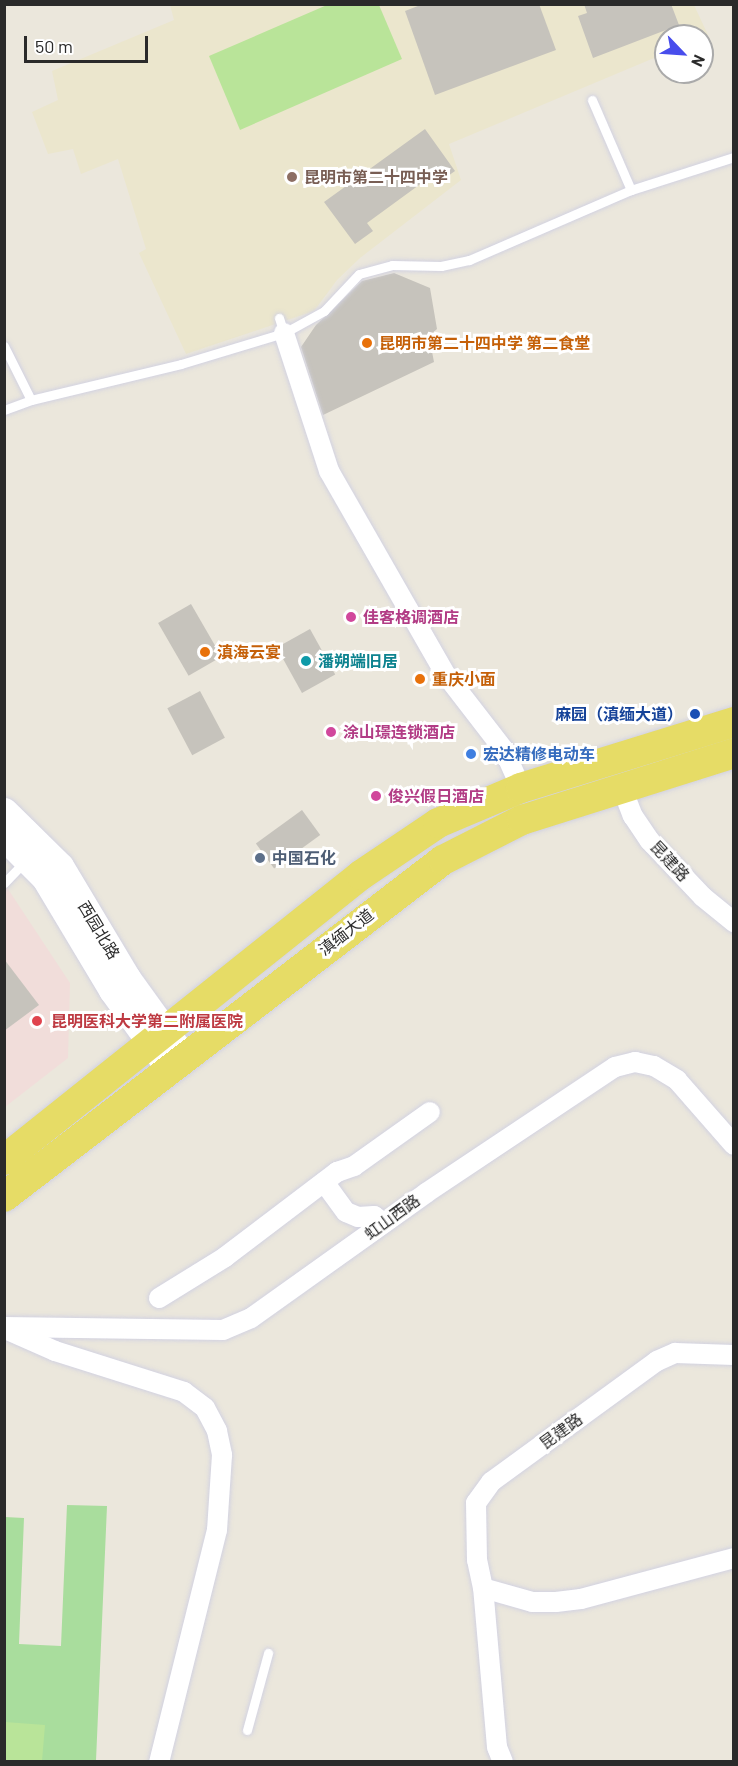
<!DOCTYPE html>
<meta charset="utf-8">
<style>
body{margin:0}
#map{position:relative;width:738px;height:1766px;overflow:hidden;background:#ebe7dc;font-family:Barlow,"Noto Sans SC",sans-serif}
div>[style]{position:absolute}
.education>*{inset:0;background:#ebe6cd}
.medical>*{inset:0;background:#f1ddda}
.green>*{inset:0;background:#a9dd9d}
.pitch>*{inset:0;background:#b9e499}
.building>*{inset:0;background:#c6c3bc;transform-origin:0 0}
.roads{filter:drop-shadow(0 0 2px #d2d2e1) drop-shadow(0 0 2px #d2d2e1)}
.service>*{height:9px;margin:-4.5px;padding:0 4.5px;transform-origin:4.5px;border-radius:4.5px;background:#fff}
.minor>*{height:20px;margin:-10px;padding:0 10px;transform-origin:10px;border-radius:10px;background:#fff}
.secondary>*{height:27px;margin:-13.5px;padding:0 13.5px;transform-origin:13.5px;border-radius:13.5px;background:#fff}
.primary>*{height:30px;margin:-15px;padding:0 15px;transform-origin:15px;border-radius:15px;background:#e6dc66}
.dots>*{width:16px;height:16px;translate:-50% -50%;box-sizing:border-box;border:3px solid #fff;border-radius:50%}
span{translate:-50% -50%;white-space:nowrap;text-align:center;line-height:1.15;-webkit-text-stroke:6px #fff;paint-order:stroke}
.education-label{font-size:16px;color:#785e54;font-weight:700}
.left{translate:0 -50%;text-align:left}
.food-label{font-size:16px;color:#c56008;font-weight:700}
.hotel-label{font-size:16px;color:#b23c85;font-weight:700}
.culture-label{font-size:16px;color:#0d838f;font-weight:700}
.transit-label{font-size:16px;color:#164399;font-weight:700}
.right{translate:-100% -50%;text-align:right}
.shop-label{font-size:16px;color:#366cbe;font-weight:700}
.service-label{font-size:16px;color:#4e5e75;font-weight:700}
.street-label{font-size:16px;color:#2a2a2a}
.health-label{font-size:16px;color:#be3a42;font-weight:700}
.frame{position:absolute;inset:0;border:6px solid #2a2a2a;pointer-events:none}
.north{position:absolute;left:654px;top:24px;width:60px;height:60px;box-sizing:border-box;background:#fff;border:2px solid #aaa;border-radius:50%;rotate:115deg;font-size:16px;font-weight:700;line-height:24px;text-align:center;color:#2a2a2a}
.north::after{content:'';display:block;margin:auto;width:21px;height:27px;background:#484dec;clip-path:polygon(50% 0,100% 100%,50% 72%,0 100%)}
.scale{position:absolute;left:24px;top:36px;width:124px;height:27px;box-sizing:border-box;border:3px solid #2a2a2a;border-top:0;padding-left:8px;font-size:18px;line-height:21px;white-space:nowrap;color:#2a2a2a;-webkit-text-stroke:4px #fff;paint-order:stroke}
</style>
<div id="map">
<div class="education">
<i style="clip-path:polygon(170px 5px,694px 5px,708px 35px,666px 36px,666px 53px,449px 144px,461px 180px,360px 258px,337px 280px,314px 311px,186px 354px,139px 253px,146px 249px,118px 159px,81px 174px,73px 149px,48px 154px,32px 112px,58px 100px,52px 71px,174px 20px)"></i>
</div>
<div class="medical">
<i style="clip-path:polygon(4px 883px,70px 983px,68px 1058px,5px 1107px)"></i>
</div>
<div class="green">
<i style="clip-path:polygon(67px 1505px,107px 1506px,96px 1761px,5px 1762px,5px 1517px,24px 1518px,19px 1644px,61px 1646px)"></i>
</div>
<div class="pitch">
<i style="clip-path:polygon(379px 5px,402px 59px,240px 130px,209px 56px,327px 5px)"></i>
<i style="clip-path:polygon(5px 1722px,45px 1725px,42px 1761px,5px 1761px)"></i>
</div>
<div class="building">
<i style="clip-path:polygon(423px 4px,539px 4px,556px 50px,435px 95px,405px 11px)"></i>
<i style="clip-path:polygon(584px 4px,671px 4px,679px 25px,593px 58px,578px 16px,587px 13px)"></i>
<i style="clip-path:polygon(425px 129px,455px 171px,435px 185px,430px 177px,367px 223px,373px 231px,355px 244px,324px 202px)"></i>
<i style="clip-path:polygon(394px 273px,430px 288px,437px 329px,429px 336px,434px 362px,323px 415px,301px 347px,316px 325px,362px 281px)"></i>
<i style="left:191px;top:604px;width:61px;height:38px;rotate:60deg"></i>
<i style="left:310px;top:629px;width:52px;height:38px;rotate:61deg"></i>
<i style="left:200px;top:691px;width:53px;height:37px;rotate:62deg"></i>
<i style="left:302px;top:810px;width:31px;height:57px;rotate:54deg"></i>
<i style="clip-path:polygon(4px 959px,39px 1005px,4px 1031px)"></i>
</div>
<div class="roads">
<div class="service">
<i style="left:592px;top:100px;width:98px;rotate:66.6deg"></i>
<i style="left:279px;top:318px;width:16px;rotate:72deg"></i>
<i style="left:4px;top:346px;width:60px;rotate:63.4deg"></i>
<i style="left:4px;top:410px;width:29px;rotate:-20deg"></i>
<i style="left:31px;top:400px;width:154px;rotate:-13.5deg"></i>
<i style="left:181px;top:364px;width:108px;rotate:-16.8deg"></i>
<i style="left:284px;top:333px;width:46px;rotate:-28.8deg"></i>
<i style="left:324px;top:311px;width:51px;rotate:-46.6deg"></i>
<i style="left:359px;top:274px;width:34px;rotate:-15deg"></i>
<i style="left:392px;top:265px;width:49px;rotate:1.2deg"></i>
<i style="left:441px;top:266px;width:29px;rotate:-12deg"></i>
<i style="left:469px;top:260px;width:176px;rotate:-23.4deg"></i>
<i style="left:631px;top:190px;width:108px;rotate:-17.8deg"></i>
<i style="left:4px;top:883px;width:29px;rotate:-46deg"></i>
<i style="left:247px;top:1730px;width:80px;rotate:-74.7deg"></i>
</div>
<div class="minor">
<i style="left:284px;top:333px;width:145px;rotate:71.9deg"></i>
<i style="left:329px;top:471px;width:235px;rotate:60.2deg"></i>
<i style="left:446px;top:675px;width:95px;rotate:52.3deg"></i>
<i style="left:504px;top:750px;width:42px;rotate:65.9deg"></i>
<i style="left:622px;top:788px;width:30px;rotate:69deg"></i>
<i style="left:633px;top:816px;width:30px;rotate:56deg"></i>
<i style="left:650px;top:841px;width:77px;rotate:46.6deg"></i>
<i style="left:703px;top:897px;width:40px;rotate:39deg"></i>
<i style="left:324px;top:1182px;width:37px;rotate:54deg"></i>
<i style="left:346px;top:1212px;width:13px;rotate:23deg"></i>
<i style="left:358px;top:1217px;width:16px;rotate:-4deg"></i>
<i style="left:374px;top:1216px;width:12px;rotate:35deg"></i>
<i style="left:159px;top:1298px;width:78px;rotate:-31.8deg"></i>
<i style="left:225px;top:1257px;width:141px;rotate:-37.2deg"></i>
<i style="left:337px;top:1172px;width:18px;rotate:-19deg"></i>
<i style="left:354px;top:1166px;width:93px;rotate:-35.4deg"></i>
<i style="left:4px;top:1327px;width:219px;rotate:0.8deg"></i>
<i style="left:223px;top:1330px;width:30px;rotate:-23deg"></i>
<i style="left:251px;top:1318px;width:215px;rotate:-35.5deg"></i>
<i style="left:426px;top:1193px;width:227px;rotate:-33.7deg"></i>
<i style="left:615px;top:1067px;width:21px;rotate:-14deg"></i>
<i style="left:635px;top:1062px;width:19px;rotate:12deg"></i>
<i style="left:654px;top:1066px;width:27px;rotate:31deg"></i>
<i style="left:677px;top:1080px;width:86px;rotate:48.8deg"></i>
<i style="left:10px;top:1331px;width:49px;rotate:24deg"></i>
<i style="left:55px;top:1351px;width:135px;rotate:17.6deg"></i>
<i style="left:184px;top:1392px;width:26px;rotate:37deg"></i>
<i style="left:205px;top:1408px;width:26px;rotate:62deg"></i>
<i style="left:217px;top:1431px;width:25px;rotate:78deg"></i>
<i style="left:222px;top:1455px;width:75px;rotate:93.8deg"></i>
<i style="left:217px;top:1530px;width:239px;rotate:104deg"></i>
<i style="left:483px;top:1588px;width:51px;rotate:15.9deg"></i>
<i style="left:532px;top:1602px;width:24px"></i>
<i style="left:556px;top:1602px;width:25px;rotate:-7deg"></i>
<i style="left:581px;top:1599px;width:158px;rotate:-15deg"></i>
<i style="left:503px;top:1762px;width:16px;rotate:-112deg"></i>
<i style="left:497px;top:1747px;width:160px;rotate:-95deg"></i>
<i style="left:483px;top:1588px;width:29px;rotate:-102deg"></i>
<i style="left:477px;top:1560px;width:57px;rotate:-91deg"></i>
<i style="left:476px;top:1503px;width:26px;rotate:-54deg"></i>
<i style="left:491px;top:1482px;width:205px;rotate:-36.1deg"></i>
<i style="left:657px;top:1361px;width:20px;rotate:-24deg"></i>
<i style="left:675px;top:1353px;width:59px;rotate:1.9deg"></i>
</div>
<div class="secondary">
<i style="left:4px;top:811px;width:78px;rotate:44.5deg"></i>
<i style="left:60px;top:866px;width:131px;rotate:59.1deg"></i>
<i style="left:127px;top:978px;width:97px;rotate:54.2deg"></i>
<i style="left:4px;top:837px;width:58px;rotate:45deg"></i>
<i style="left:45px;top:878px;width:131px;rotate:59.1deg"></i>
<i style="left:112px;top:990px;width:87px;rotate:53.9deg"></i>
</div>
<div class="primary">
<i style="left:4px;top:1160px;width:457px;rotate:-38.6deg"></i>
<i style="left:361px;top:875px;width:93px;rotate:-34deg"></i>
<i style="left:438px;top:823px;width:90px;rotate:-22.9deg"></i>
<i style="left:521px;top:788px;width:223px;rotate:-17.2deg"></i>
<i style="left:4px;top:1197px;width:553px;rotate:-37.51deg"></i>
<i style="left:443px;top:860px;width:89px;rotate:-26.9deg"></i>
<i style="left:522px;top:820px;width:222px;rotate:-17.5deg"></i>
</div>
</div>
<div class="dots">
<i style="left:292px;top:177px;background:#8d6e63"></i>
<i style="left:367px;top:343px;background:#e8710a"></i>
<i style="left:351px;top:617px;background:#d1479c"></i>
<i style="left:205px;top:652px;background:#e8710a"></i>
<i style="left:306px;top:661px;background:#0f9aa8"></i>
<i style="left:420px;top:679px;background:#e8710a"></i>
<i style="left:695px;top:714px;background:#1a4fb4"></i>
<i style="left:331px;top:732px;background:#d1479c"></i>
<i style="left:471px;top:754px;background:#3f7fe0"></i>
<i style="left:376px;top:796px;background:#d1479c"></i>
<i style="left:260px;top:858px;background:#5c6f8a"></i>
<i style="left:37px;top:1021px;background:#e0444e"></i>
</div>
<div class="education-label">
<span class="left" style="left:304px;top:177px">昆明市第二十四中学</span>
</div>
<div class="food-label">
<span class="left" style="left:379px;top:343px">昆明市第二十四中学 第二食堂</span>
<span class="left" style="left:217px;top:652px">滇海云宴</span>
<span class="left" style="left:432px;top:679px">重庆小面</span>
</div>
<div class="hotel-label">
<span class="left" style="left:363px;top:617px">佳客格调酒店</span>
<span class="left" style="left:343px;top:732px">涂山璟连锁酒店</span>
<span class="left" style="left:388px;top:796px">俊兴假日酒店</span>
</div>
<div class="culture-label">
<span class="left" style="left:318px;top:661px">潘朔端旧居</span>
</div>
<div class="transit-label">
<span class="right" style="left:683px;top:714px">麻园（滇缅大道）</span>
</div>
<div class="shop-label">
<span class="left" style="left:483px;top:754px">宏达精修电动车</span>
</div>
<div class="service-label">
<span class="left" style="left:272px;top:858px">中国石化</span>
</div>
<div class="street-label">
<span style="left:670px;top:861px;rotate:47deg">昆建路</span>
<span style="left:99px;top:930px;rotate:59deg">西园北路</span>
<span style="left:346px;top:932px;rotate:-38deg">滇缅大道</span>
<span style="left:392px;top:1217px;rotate:-36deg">虹山西路</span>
<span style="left:561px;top:1431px;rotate:-36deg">昆建路</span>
</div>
<div class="health-label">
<span class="left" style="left:51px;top:1021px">昆明医科大学第二附属医院</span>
</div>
<div class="frame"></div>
<div class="north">N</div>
<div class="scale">50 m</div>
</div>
